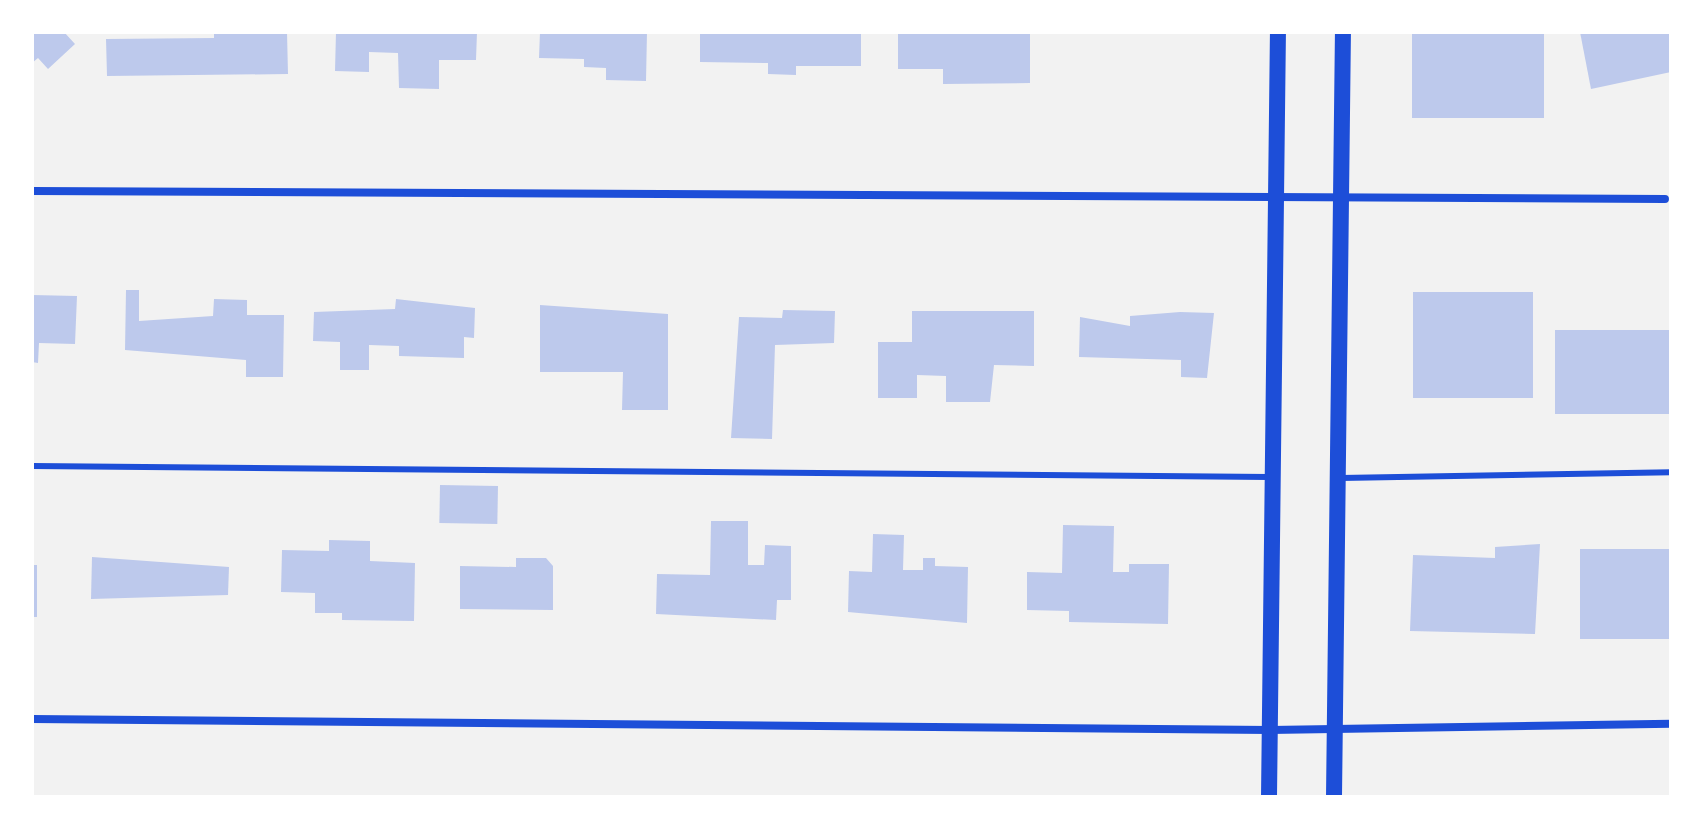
<!DOCTYPE html>
<style>
body{margin:0}
#map{position:relative;width:1703px;height:829px;overflow:hidden;background:#f2f2f2;font-family:Barlow,sans-serif}
div>[style]{position:absolute}
.building>*{inset:0;background:#bdc9ec;transform-origin:0 0}
.service>*{height:6px;margin:-3px;padding:0 3px;transform-origin:3px;border-radius:3px;background:#1d4ed8}
.minor>*{height:8px;margin:-4px;padding:0 4px;transform-origin:4px;border-radius:4px;background:#1d4ed8}
.secondary>*{height:16px;margin:-8px;padding:0 8px;transform-origin:8px;border-radius:8px;background:#1d4ed8}
span{translate:-50% -50%;white-space:nowrap;text-align:center;line-height:1.15;-webkit-text-stroke:8px #fff;paint-order:stroke}
.frame{position:absolute;inset:0;border:34px solid #fff;pointer-events:none}
</style>
<div id="map">
<div class="building">
<i style="clip-path:polygon(32px 32px,64px 32px,75px 44px,48px 69px,38px 58px,32px 63px)"></i>
<i style="clip-path:polygon(214px 32px,287px 32px,288px 74px,107px 76px,106px 39px,214px 38px)"></i>
<i style="clip-path:polygon(336px 32px,477px 32px,476px 60px,439px 60px,439px 89px,399px 88px,398px 53px,369px 52px,369px 72px,335px 71px)"></i>
<i style="clip-path:polygon(540px 32px,647px 32px,646px 81px,606px 80px,606px 68px,584px 67px,584px 59px,539px 58px)"></i>
<i style="clip-path:polygon(700px 32px,861px 32px,861px 66px,796px 66px,796px 75px,768px 74px,768px 63px,700px 62px)"></i>
<i style="clip-path:polygon(898px 32px,1030px 33px,1030px 83px,943px 84px,943px 69px,898px 69px)"></i>
<i style="left:1412px;top:32px;width:132px;height:86px"></i>
<i style="clip-path:polygon(1580px 32px,1671px 32px,1671px 72px,1591px 89px)"></i>
<i style="clip-path:polygon(126px 290px,139px 290px,139px 321px,213px 316px,214px 299px,247px 300px,247px 315px,284px 315px,283px 377px,246px 377px,246px 360px,125px 350px)"></i>
<i style="left:1413px;top:292px;width:120px;height:106px"></i>
<i style="clip-path:polygon(32px 295px,77px 296px,75px 344px,39px 343px,38px 363px,32px 362px)"></i>
<i style="clip-path:polygon(396px 299px,475px 308px,474px 338px,464px 337px,464px 358px,399px 356px,399px 346px,369px 345px,369px 370px,340px 370px,340px 342px,313px 341px,314px 312px,395px 309px)"></i>
<i style="clip-path:polygon(540px 305px,668px 314px,668px 410px,622px 410px,623px 372px,540px 372px)"></i>
<i style="clip-path:polygon(783px 310px,835px 311px,834px 343px,775px 345px,772px 439px,731px 438px,739px 317px,782px 318px)"></i>
<i style="clip-path:polygon(912px 311px,1034px 311px,1034px 366px,994px 365px,990px 402px,946px 402px,946px 376px,917px 375px,917px 398px,878px 398px,878px 342px,912px 342px)"></i>
<i style="clip-path:polygon(1180px 312px,1214px 313px,1207px 378px,1181px 377px,1181px 360px,1079px 357px,1080px 317px,1130px 326px,1130px 316px)"></i>
<i style="left:1555px;top:330px;width:116px;height:84px"></i>
<i style="left:440px;top:485px;width:58px;height:38px;rotate:1deg"></i>
<i style="clip-path:polygon(711px 521px,748px 521px,748px 565px,764px 565px,765px 545px,791px 546px,791px 600px,777px 600px,776px 620px,656px 614px,657px 574px,710px 575px)"></i>
<i style="clip-path:polygon(1063px 525px,1114px 526px,1113px 572px,1129px 572px,1129px 564px,1169px 564px,1168px 624px,1069px 622px,1069px 611px,1027px 610px,1027px 572px,1062px 573px)"></i>
<i style="clip-path:polygon(873px 534px,904px 535px,903px 570px,923px 570px,923px 558px,935px 558px,935px 566px,968px 567px,967px 623px,848px 612px,849px 571px,872px 572px)"></i>
<i style="clip-path:polygon(329px 540px,370px 541px,370px 561px,415px 563px,414px 621px,342px 620px,342px 613px,315px 613px,315px 593px,281px 592px,282px 550px,329px 551px)"></i>
<i style="clip-path:polygon(1540px 544px,1535px 634px,1410px 631px,1413px 555px,1495px 558px,1495px 547px)"></i>
<i style="left:1671px;top:549px;width:90px;height:91px;rotate:90deg"></i>
<i style="clip-path:polygon(92px 557px,229px 567px,228px 595px,91px 599px)"></i>
<i style="clip-path:polygon(516px 558px,546px 558px,553px 566px,553px 610px,460px 609px,460px 566px,516px 567px)"></i>
<i style="left:32px;top:565px;width:5px;height:52px"></i>
</div>
<div class="service">
<i style="left:32px;top:466px;width:1237px;rotate:0.51deg"></i>
<i style="left:1341px;top:478px;width:330px;rotate:-1deg"></i>
</div>
<div class="minor">
<i style="left:32px;top:191px;width:1633px;rotate:0.28deg"></i>
<i style="left:32px;top:719px;width:1238px;rotate:0.51deg"></i>
<i style="left:1270px;top:730px;width:401px;rotate:-0.9deg"></i>
</div>
<div class="secondary">
<i style="left:1269px;top:797px;width:765px;rotate:-89.33deg"></i>
<i style="left:1334px;top:797px;width:765px;rotate:-89.33deg"></i>
</div>
<div class="frame"></div>
</div>
